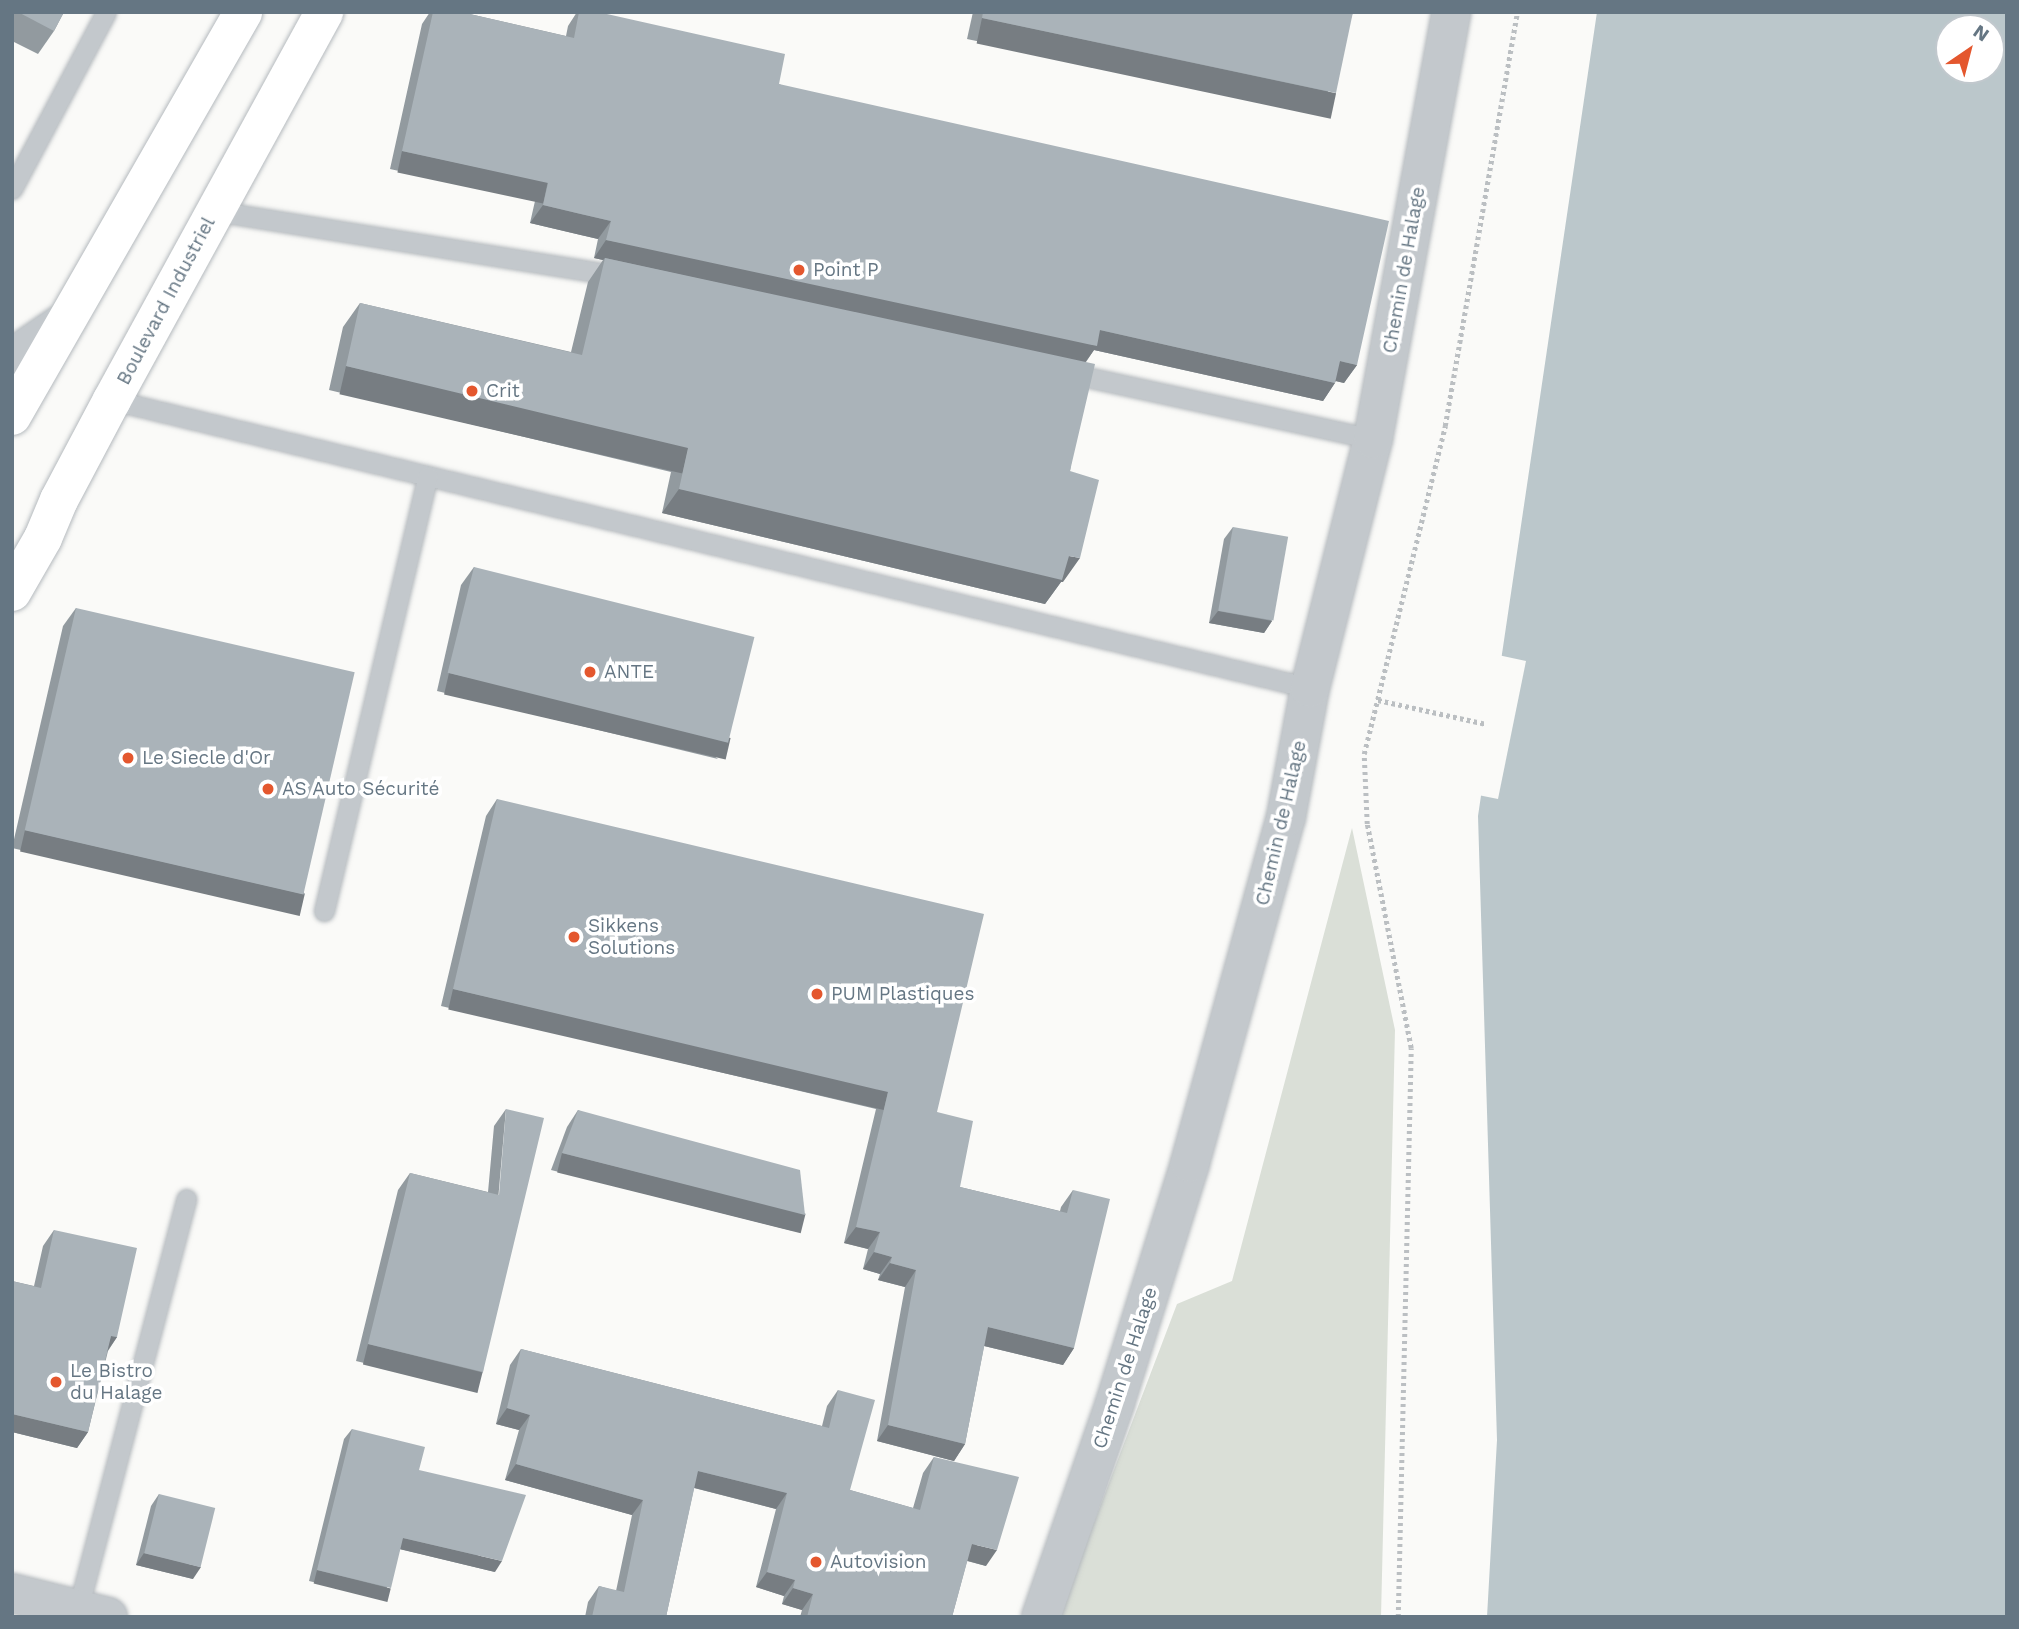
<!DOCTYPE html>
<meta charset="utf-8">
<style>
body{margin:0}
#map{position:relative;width:2019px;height:1629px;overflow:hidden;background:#fafaf8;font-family:"Work Sans",sans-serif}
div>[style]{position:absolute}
.green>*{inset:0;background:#dadfd7}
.water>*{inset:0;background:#bbc7cb}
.pier>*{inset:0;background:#fafaf8}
.path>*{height:4.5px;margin-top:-2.25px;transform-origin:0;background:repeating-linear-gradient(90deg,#bbbfc2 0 3.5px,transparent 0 7px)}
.roads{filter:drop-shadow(0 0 2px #b5babe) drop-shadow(0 0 2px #b5babe)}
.service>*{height:19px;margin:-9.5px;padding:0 9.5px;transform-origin:9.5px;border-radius:9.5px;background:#c3c8cc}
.minor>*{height:38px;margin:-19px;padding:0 19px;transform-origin:19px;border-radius:19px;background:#c3c8cc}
.tertiary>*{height:38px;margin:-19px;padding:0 19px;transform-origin:19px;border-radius:19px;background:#c3c8cc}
.primary>*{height:38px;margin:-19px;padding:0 19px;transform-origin:19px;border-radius:19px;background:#fff}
.wall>*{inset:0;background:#929a9f}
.shaded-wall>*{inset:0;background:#777d82;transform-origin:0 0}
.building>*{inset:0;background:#aab3b9;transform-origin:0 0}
.dots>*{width:19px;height:19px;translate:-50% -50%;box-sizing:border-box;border:4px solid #fff;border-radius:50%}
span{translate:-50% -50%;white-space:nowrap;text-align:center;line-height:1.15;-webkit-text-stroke:7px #fff;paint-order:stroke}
.poi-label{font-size:19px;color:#657683}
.left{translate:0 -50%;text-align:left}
.street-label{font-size:19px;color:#657683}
.frame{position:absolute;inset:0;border:14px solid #657683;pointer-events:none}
.north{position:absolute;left:1935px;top:14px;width:70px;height:70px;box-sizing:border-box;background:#fff;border:2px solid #c1c8cd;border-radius:50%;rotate:35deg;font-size:19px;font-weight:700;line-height:28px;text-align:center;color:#657683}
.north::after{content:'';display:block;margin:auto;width:24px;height:32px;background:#e4572e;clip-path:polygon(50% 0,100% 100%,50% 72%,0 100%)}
</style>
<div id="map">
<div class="green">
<i style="clip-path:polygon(1352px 828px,1395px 1030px,1381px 1617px,1058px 1617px,1177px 1304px,1232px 1281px)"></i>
</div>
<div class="water">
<i style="clip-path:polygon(evenodd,1597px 12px,2007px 12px,2007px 1617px,1487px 1617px,1497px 1440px,1478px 816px,1597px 12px,1949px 28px,1991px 28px,1991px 70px,1949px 70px,1949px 28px)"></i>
</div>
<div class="pier">
<i style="clip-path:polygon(1498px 655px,1526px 661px,1498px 799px,1478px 795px)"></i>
</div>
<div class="path">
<i style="left:1378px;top:700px;width:111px;rotate:12.5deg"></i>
<i style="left:1398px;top:1617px;width:569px;rotate:-88.69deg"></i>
<i style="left:1411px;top:1048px;width:228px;rotate:-101.1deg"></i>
<i style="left:1367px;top:824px;width:70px;rotate:-92.5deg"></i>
<i style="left:1364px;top:754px;width:338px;rotate:-76.1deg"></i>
<i style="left:1445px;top:426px;width:420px;rotate:-80.1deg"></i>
</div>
<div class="roads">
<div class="service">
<i style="left:12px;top:189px;width:200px;rotate:-62deg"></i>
<i style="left:215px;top:211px;width:411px;rotate:9.1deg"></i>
<i style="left:1068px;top:373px;width:312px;rotate:12.2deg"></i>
<i style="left:112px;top:400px;width:1232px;rotate:13.52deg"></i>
<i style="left:324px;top:911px;width:447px;rotate:-76.6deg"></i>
<i style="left:78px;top:1609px;width:424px;rotate:-75.2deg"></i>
</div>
<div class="minor">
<i style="left:12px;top:1593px;width:99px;rotate:14deg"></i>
<i style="left:1041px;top:1617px;width:226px;rotate:-70.9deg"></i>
<i style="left:1115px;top:1403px;width:251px;rotate:-72.6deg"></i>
<i style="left:1190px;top:1163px;width:359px;rotate:-74.5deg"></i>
<i style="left:1286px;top:817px;width:131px;rotate:-79.5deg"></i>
<i style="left:1310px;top:688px;width:257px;rotate:-75.8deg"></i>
<i style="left:1373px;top:439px;width:434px;rotate:-79.6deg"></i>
</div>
<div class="tertiary">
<i style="left:12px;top:358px;width:67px;rotate:-34.6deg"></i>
</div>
<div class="primary">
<i style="left:12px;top:416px;width:465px;rotate:-60.2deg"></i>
<i style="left:12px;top:592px;width:62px;rotate:-60.1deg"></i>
<i style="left:43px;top:538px;width:41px;rotate:-67.2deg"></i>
<i style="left:59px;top:500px;width:113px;rotate:-62.1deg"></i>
<i style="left:112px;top:400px;width:442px;rotate:-61.3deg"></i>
</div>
</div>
<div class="wall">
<i style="clip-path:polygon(12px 12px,64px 12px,54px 31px,38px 54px,12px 41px)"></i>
<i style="clip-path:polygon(430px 12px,461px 12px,566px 36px,568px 26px,577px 12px,598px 12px,779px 84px,1357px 365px,1344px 383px,1336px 381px,1323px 401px,1094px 350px,1086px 362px,1070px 471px,1063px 582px,1061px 582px,1045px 604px,662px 513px,671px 472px,329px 390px,343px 327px,360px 303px,571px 352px,588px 282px,603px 260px,594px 258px,598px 239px,530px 223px,535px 201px,390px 169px,422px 24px)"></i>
<i style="clip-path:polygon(973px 12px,1353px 12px,1321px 114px,967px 39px)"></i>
<i style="clip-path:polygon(1233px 527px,1272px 621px,1264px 633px,1209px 623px,1224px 539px)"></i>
<i style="clip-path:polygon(474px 567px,718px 759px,437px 691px,461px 585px)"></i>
<i style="clip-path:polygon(76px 608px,305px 894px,292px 912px,12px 848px,63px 626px)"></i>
<i style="clip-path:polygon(497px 799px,937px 1112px,960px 1187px,1060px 1211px,1061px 1207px,1073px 1190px,1074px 1348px,1063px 1365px,984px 1346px,965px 1444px,954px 1461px,877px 1441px,905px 1287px,878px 1280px,880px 1274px,863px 1269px,868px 1249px,844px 1243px,876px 1109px,441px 1006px,486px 816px)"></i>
<i style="clip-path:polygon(506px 1109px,483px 1372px,471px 1389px,356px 1361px,398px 1190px,410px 1173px,488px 1192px,494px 1126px)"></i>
<i style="clip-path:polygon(578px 1110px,793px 1231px,551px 1170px,567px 1127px)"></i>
<i style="clip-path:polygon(54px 1230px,117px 1337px,108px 1351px,88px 1432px,77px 1448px,12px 1432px,12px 1281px,34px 1286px,43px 1246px)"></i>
<i style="clip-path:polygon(521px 1349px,822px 1426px,827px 1406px,838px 1390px,850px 1490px,913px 1508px,923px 1473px,934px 1457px,986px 1566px,967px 1561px,952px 1617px,800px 1617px,802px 1610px,782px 1604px,784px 1596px,756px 1587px,776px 1509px,694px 1488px,666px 1617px,585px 1617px,588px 1602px,599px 1586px,616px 1591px,632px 1515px,505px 1480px,519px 1430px,496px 1424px,510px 1365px)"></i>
<i style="clip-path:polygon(352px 1429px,495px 1572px,400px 1549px,383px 1599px,309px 1581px,344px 1439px)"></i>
<i style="clip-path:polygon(159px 1494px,193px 1579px,136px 1565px,151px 1506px)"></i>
</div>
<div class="shaded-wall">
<i style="left:982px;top:18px;width:362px;height:26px;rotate:12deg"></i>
<i style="left:402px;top:151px;width:149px;height:22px;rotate:12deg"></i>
<i style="clip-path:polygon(543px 205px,611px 221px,598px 239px,530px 223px)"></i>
<i style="clip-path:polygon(606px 240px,1100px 330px,1335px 383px,1323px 401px,1094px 350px,1084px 364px,605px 258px,603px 260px,594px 258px)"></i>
<i style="clip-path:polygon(1340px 361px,1357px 365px,1344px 383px,1327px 379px)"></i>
<i style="left:346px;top:366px;width:352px;height:29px;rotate:13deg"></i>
<i style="clip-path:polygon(679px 489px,1069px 556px,1080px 558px,1063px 582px,1061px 582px,1045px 604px,662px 513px)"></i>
<i style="clip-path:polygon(1218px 611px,1272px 621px,1264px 633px,1209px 623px)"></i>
<i style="left:449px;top:673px;width:289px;height:22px;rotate:13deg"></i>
<i style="left:25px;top:830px;width:287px;height:22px;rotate:13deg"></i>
<i style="left:453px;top:989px;width:447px;height:21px;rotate:13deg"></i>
<i style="left:562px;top:1153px;width:251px;height:20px;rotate:14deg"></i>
<i style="clip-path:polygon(856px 1227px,880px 1232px,868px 1249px,844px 1243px)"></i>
<i style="clip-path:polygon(874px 1252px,892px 1257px,880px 1274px,863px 1269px)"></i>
<i style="clip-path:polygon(890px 1263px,916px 1270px,905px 1287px,878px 1280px)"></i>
<i style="clip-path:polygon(988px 1327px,1074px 1348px,1063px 1365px,976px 1344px)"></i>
<i style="clip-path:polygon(111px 1336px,117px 1337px,106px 1353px)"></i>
<i style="left:368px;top:1344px;width:118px;height:21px;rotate:14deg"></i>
<i style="clip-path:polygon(507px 1408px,530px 1415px,519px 1430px,496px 1424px)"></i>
<i style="clip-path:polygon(12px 1414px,88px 1432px,77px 1448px,12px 1432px)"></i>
<i style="clip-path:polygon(888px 1425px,965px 1444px,954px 1461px,877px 1441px)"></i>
<i style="clip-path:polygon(516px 1464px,643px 1500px,632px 1515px,505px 1480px)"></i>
<i style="clip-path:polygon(698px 1471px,787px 1493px,776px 1509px,687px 1486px)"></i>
<i style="clip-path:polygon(403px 1538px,502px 1561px,495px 1572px,395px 1548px)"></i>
<i style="clip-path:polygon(972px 1544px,997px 1550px,986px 1566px,961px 1559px)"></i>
<i style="clip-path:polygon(144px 1553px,201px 1567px,193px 1579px,136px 1565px)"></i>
<i style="left:317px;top:1570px;width:76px;height:14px;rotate:14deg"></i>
<i style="clip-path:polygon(767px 1572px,795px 1580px,784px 1596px,756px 1587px)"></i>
<i style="clip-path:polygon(793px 1588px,813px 1594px,802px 1610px,782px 1604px)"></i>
</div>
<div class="building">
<i style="clip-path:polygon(18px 12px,64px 12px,54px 31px)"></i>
<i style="clip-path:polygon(433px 12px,461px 12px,574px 38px,579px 12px,598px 12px,785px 54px,779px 84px,1389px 221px,1357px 365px,1340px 361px,1335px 383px,1100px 330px,1097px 346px,606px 240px,611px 221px,543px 205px,548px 183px,402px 151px)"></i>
<i style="clip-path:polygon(983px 12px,1353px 12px,1336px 93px,982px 18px)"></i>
<i style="clip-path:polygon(605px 258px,1095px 364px,1070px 471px,1099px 480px,1080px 558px,1069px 556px,1062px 580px,679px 489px,688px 448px,346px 366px,360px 303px,582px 355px)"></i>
<i style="left:1233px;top:527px;width:56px;height:85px;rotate:10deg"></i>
<i style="left:474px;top:567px;width:289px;height:109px;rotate:14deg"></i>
<i style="left:76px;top:608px;width:286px;height:228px;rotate:13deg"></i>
<i style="clip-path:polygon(497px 799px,984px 914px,937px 1112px,973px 1121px,960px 1187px,1067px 1213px,1073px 1190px,1110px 1199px,1074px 1348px,988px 1327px,965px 1444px,888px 1425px,916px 1270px,890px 1263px,892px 1257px,874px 1252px,880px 1232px,856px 1227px,888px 1092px,453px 989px)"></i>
<i style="clip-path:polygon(506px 1109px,544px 1118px,483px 1372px,368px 1344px,410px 1173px,499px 1195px)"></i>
<i style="clip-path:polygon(578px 1110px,800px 1170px,805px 1215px,562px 1153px)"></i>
<i style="clip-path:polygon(54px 1230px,137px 1248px,117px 1337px,111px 1336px,88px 1432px,12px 1414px,12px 1281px,41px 1288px)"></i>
<i style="clip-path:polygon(521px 1349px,829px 1428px,838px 1390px,875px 1400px,850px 1490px,920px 1510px,934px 1457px,1019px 1477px,997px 1550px,972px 1544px,952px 1617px,807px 1617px,813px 1594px,793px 1588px,795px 1580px,767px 1572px,787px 1493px,698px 1471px,666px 1617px,592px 1617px,599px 1586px,624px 1592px,643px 1500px,516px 1464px,530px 1415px,507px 1408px)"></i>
<i style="clip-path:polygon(352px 1429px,425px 1447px,419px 1470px,526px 1495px,502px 1561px,403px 1538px,391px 1588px,317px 1570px)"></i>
<i style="left:159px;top:1494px;width:58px;height:61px;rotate:14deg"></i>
</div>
<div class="dots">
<i style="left:799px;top:270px;background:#e4572e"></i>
<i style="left:472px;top:391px;background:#e4572e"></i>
<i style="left:590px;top:672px;background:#e4572e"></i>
<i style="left:128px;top:758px;background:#e4572e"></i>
<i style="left:268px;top:789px;background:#e4572e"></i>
<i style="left:574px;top:937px;background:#e4572e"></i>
<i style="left:817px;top:994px;background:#e4572e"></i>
<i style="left:56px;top:1382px;background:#e4572e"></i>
<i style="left:816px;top:1562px;background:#e4572e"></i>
</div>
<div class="poi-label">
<span class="left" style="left:813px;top:270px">Point P</span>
<span class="left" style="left:486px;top:391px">Crit</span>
<span class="left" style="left:604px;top:672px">ANTE</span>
<span class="left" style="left:142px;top:758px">Le Siecle d'Or</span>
<span class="left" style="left:282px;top:789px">AS Auto Sécurité</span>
<span class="left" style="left:588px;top:937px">Sikkens<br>Solutions</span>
<span class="left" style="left:831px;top:994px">PUM Plastiques</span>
<span class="left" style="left:70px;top:1382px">Le Bistro<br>du Halage</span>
<span class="left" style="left:830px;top:1562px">Autovision</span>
</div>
<div class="street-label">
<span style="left:1404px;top:270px;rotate:-80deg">Chemin de Halage</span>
<span style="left:166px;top:301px;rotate:-62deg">Boulevard Industriel</span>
<span style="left:1281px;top:823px;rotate:-77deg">Chemin de Halage</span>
<span style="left:1125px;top:1368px;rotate:-72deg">Chemin de Halage</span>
</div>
<div class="frame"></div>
<div class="north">N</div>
</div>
